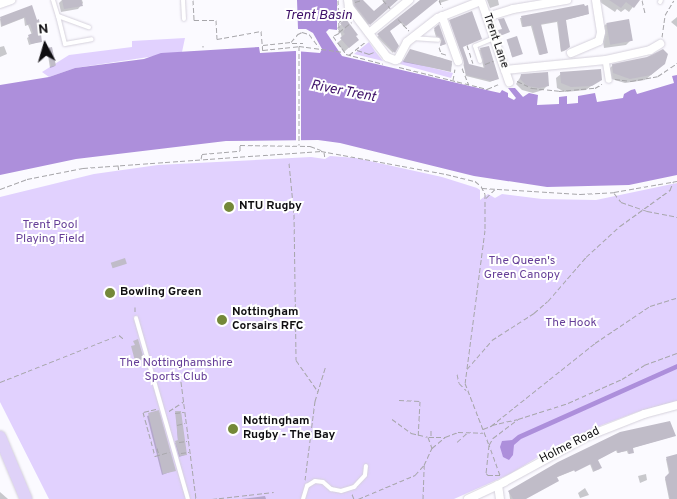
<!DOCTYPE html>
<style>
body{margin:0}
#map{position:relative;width:677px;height:499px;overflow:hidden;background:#fbfaff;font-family:Overpass,sans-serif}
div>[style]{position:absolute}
.green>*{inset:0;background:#e1d1fe}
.water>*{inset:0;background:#ad8fdb}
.pier>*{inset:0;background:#fbfaff;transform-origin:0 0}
.shadow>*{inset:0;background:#0003}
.building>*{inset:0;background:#c0bcc8;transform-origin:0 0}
.path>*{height:1px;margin-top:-0.5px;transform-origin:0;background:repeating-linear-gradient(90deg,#a7a6aa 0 5px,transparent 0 7.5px)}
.roads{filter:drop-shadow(0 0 1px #d5d1dc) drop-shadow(0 0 1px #d5d1dc)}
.service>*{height:4px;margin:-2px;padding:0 2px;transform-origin:2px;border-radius:2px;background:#fff}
.pedestrian>*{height:5.5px;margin:-2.75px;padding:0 2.75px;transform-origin:2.75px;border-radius:2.75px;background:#fff}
.minor>*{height:8px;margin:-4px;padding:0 4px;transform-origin:4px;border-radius:4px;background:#fff}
.trunk>*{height:12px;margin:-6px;padding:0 6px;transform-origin:6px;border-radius:6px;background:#dfd2f8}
.dots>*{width:14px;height:14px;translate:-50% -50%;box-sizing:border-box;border:2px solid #fff;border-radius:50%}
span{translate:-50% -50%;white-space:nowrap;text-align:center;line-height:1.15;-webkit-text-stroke:4px #fff;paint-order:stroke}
.street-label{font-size:12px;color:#0f0e11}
.poi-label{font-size:12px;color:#0f0e11;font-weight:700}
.left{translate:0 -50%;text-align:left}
.park-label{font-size:12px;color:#663f98}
.water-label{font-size:14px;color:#3e1069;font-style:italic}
.north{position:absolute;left:20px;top:20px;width:50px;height:50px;-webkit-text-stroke:4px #fff;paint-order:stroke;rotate:354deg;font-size:14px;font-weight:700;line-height:20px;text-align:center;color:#0f0e11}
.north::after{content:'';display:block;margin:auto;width:18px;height:22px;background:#0f0e11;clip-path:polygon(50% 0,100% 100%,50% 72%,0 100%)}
</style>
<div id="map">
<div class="green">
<i style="clip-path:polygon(185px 38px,182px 52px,75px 68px,49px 77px,42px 72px,69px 55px,132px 47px,132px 41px)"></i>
<i style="clip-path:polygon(369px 42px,375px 51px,383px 61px,354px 54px)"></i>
<i style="clip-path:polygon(401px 60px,453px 73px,451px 78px,400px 64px)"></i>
<i style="clip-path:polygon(330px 156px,356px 158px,442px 177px,477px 188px,480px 190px,480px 200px,488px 194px,495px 198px,502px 194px,542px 199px,596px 200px,677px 183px,677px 401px,637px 412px,602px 425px,556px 446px,510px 474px,454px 499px,49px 499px,0 402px,0 197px,94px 174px,158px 165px,311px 157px,325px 159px)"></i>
</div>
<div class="water">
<i style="clip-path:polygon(297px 0,337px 0,337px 30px,329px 29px,326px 32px,342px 56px,491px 91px,500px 93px,502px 90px,508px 93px,508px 97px,514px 100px,516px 98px,508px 88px,515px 88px,523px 97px,529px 93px,538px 95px,537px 105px,559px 104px,559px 97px,567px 96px,567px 104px,578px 103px,578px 96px,595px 93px,597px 102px,623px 98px,624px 94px,631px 90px,635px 89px,637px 94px,674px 83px,672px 76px,677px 75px,677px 175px,629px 185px,547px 187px,474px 176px,340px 143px,318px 140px,226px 141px,76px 159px,0 175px,0 85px,49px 77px,75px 68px,144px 59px,161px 53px,259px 47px,260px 53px,295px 51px,320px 53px,322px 49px,313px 33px,306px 29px,298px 29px)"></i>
<i style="clip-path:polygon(677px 364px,677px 369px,521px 439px,514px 445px,513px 455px,509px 460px,503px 457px,500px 447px,502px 441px,512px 440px,518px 435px)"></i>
</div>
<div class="pier">
<i style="left:296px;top:49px;width:5px;height:94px"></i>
</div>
<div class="shadow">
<i style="clip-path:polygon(62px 0,82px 0,83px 3px,78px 9px,61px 12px,59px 3px)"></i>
<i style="clip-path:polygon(352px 0,360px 0,374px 12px,384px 3px,382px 0,397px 0,368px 25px,354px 7px)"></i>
<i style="clip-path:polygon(422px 0,436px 0,404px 27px,400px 22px,389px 31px,397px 46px,393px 53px,377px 37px)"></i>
<i style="clip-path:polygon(439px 0,449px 0,440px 3px)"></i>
<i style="clip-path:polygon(487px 0,498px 0,499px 5px,490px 8px)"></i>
<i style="clip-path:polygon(597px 0,638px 0,629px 12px,625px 9px,621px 12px,617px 9px,615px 12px)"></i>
<i style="clip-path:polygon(31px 6px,41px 41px,29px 45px,27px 38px,32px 35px,28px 25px,25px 26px,24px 18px,1px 27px,0 19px)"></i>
<i style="clip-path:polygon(588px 14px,565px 20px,569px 47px,564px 51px,561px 52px,557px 22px,540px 25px,547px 53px,539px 55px,531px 26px,522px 27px,520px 18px)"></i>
<i style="clip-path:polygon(677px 17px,677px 27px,671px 22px)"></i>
<i style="clip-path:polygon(451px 20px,468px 65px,484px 69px,479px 50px,488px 47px,497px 79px,490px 82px,466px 76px,463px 63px,464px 65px,467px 65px)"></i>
<i style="clip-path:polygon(345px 21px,353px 44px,344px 52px,337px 43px,342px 39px,341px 34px,337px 28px)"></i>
<i style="clip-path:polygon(606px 24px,631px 40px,626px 45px,604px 48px,601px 29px)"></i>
<i style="clip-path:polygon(438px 26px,445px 44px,440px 46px,441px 40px,436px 37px,434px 30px)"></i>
<i style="clip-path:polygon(508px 41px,520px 54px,512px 57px)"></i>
<i style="clip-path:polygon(4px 46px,7px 54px,0 57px,0 47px)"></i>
<i style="clip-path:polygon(47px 49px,55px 66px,53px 67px,50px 68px)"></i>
<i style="clip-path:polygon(410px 51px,442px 58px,452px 64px,450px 71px,403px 62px)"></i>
<i style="clip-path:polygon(613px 65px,658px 69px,645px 80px,625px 83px,608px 78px,608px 70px)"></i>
<i style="clip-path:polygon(561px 74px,600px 79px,586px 90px,565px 92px,557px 88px,556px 78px)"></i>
<i style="clip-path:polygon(521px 76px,548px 85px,543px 90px,533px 93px,522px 90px,516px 84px)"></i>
<i style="clip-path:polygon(158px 412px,175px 470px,162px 475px,147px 416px)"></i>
<i style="clip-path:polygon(176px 412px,185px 455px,179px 457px,175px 443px,178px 442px)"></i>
<i style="clip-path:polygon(674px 436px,632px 448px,633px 452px,628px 454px,627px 451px,617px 453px,616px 450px,597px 460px,600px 469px,593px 472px,590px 464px,555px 478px,525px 499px,510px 499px,509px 492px,558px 463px)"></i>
<i style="clip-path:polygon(677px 456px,677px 499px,669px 499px,665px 479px,669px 474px,666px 459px)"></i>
<i style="clip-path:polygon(646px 474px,647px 480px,640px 483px,638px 476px)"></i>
<i style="clip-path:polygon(585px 488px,589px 495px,580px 498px,578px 493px)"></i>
<i style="clip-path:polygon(0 492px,8px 499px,0 499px)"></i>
<i style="clip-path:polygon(265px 496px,266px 499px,241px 499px)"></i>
</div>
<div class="building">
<i style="clip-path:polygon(62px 0,81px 0,83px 6px,64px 9px)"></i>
<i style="clip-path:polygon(354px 0,363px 0,374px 11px,387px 0,398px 0,370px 25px,355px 6px)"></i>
<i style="clip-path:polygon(420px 0,438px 0,406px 26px,402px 22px,390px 31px,399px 46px,395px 53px,377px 34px)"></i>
<i style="clip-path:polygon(609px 0,640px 0,634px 8px,626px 2px,621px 8px)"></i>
<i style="clip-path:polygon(584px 4px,585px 6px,588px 5px,589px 14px,566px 20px,570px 47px,566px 50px,561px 51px,558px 21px,541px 24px,548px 53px,540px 55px,532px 25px,523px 27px,521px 16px)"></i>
<i style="clip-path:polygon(32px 5px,37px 20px,39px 19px,42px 42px,31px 44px,28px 35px,33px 33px,30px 24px,27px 25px,25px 17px,2px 26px,0 17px)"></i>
<i style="clip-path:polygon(472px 11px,482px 39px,463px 47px,469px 64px,485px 68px,480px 48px,489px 46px,499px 79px,492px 81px,466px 75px,463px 59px,449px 20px)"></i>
<i style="clip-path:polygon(504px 18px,510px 32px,500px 36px,498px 30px,502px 29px,498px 19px)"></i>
<i style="clip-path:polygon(346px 19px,358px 35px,356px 36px,359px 40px,349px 48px,340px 38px,345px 34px,343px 32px,345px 29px,340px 23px)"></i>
<i style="left:629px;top:19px;width:22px;height:23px;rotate:80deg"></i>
<i style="clip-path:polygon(439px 24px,446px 44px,440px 46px,442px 39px,437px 36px,434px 28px)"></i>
<i style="left:517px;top:36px;width:19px;height:11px;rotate:72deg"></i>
<i style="left:52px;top:47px;width:19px;height:5px;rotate:78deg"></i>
<i style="clip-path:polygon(410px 49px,452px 61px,451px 72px,403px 61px)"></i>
<i style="clip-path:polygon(663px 49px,668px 54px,665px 64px,651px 75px,630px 79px,613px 73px,612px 64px,647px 57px)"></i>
<i style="clip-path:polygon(601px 69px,602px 80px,592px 86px,571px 87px,561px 83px,560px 72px)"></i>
<i style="clip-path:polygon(548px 72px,549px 86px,539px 88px,527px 86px,520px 79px,521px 74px)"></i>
<i style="left:125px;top:258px;width:6px;height:15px;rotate:72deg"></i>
<i style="clip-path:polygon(138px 339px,144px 359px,135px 361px,131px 346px,135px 345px,133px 341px)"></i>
<i style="clip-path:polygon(159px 410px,176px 471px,163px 474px,148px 413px)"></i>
<i style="clip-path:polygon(175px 411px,181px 411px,187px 455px,180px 456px,175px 441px,178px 440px)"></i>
<i style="clip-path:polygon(670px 421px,676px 436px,633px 448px,634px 453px,629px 454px,628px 450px,618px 453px,617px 450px,598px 460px,602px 468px,594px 471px,591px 464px,575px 472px,574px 470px,557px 477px,559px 481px,526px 499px,513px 499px,508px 491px,558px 462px,620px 432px)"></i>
<i style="clip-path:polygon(677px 454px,677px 499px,670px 499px,665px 477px,670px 472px,666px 457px)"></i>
</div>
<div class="path">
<i style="left:193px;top:0;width:20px;rotate:87deg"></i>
<i style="left:194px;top:20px;width:22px"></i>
<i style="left:216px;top:20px;width:19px;rotate:87deg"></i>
<i style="left:217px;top:39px;width:45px;rotate:-10.3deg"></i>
<i style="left:261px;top:31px;width:21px;rotate:85deg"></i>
<i style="left:338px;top:0;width:33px;rotate:88deg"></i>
<i style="left:339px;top:33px;width:7px;rotate:153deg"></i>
<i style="left:333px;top:36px;width:22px;rotate:54deg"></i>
<i style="left:346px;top:54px;width:38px;rotate:15deg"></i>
<i style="left:383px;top:0;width:11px;rotate:49deg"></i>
<i style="left:439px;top:0;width:8px;rotate:67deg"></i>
<i style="left:642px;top:0;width:13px;rotate:77deg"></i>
<i style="left:355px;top:2px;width:7px;rotate:-16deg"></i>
<i style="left:398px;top:19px;width:16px;rotate:47deg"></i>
<i style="left:339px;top:22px;width:9px;rotate:-36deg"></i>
<i style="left:339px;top:32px;width:16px;rotate:-38deg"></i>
<i style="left:662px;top:37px;width:22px;rotate:-82deg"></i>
<i style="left:665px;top:15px;width:17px;rotate:-59deg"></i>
<i style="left:292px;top:43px;width:11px"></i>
<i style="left:203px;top:45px;width:2px;rotate:90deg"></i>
<i style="left:263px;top:45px;width:28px;rotate:-6deg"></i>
<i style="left:291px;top:42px;width:11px;rotate:-49deg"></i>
<i style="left:298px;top:34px;width:4px;rotate:-27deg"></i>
<i style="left:302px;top:32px;width:7px;rotate:16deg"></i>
<i style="left:309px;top:34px;width:15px;rotate:53deg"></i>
<i style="left:467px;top:45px;width:19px;rotate:72deg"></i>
<i style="left:299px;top:46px;width:99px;rotate:90deg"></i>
<i style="left:439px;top:47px;width:6px;rotate:72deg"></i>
<i style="left:441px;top:53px;width:6px;rotate:18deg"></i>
<i style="left:263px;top:50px;width:36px;rotate:-6deg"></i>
<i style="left:299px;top:46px;width:45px;rotate:7.6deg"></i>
<i style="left:357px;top:50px;width:13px;rotate:18deg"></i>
<i style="left:369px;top:54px;width:5px;rotate:-22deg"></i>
<i style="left:349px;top:55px;width:21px;rotate:-39deg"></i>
<i style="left:485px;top:64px;width:9px;rotate:-21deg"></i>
<i style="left:399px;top:67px;width:91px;rotate:14deg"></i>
<i style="left:487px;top:89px;width:15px;rotate:-23deg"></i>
<i style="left:462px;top:68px;width:18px;rotate:68deg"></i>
<i style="left:615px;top:79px;width:16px;rotate:7deg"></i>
<i style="left:631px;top:81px;width:27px;rotate:-10deg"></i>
<i style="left:658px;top:76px;width:23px;rotate:-34deg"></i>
<i style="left:453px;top:80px;width:11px;rotate:-80deg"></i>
<i style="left:517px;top:81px;width:17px;rotate:25deg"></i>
<i style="left:532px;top:88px;width:27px;rotate:6deg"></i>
<i style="left:559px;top:91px;width:36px;rotate:-5deg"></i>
<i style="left:595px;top:88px;width:8px;rotate:-30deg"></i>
<i style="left:324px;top:152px;width:7px;rotate:82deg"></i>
<i style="left:201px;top:159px;width:5px;rotate:-79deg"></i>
<i style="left:202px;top:154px;width:38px;rotate:-5deg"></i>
<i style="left:240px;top:151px;width:6px;rotate:-90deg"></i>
<i style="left:240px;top:145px;width:70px;rotate:0.8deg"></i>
<i style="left:310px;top:146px;width:12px;rotate:20deg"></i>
<i style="left:289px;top:163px;width:51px;rotate:84.4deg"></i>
<i style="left:294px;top:214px;width:146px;rotate:89.2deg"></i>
<i style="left:296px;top:360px;width:38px;rotate:55deg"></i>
<i style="left:118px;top:165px;width:7px;rotate:82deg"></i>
<i style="left:482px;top:188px;width:98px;rotate:3.5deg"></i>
<i style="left:580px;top:194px;width:34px;rotate:-3deg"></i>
<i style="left:614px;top:192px;width:64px;rotate:-9.9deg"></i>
<i style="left:0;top:189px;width:29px;rotate:-20deg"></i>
<i style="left:27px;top:179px;width:57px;rotate:-11.1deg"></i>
<i style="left:83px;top:168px;width:239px;rotate:-4.1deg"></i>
<i style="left:321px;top:151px;width:127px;rotate:10.4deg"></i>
<i style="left:446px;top:174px;width:30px;rotate:14deg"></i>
<i style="left:475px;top:181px;width:8px;rotate:40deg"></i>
<i style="left:481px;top:186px;width:9px;rotate:63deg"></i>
<i style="left:485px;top:194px;width:36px;rotate:90deg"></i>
<i style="left:485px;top:230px;width:154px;rotate:97.4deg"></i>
<i style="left:465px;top:383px;width:66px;rotate:68.8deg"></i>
<i style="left:489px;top:445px;width:28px;rotate:96deg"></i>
<i style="left:486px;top:473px;width:3px;rotate:45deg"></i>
<i style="left:488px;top:475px;width:12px"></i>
<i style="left:614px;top:193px;width:11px;rotate:52deg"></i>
<i style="left:621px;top:202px;width:28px;rotate:19deg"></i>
<i style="left:647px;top:211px;width:31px;rotate:11deg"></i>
<i style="left:486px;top:198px;width:13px;rotate:-45deg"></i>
<i style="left:135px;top:307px;width:6px;rotate:90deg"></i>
<i style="left:467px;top:369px;width:38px;rotate:-49deg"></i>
<i style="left:492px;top:340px;width:50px;rotate:-32.7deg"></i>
<i style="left:534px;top:313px;width:18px;rotate:-41deg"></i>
<i style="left:548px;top:301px;width:58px;rotate:-49.2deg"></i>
<i style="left:586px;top:257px;width:46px;rotate:-42.4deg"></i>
<i style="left:620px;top:226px;width:62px;rotate:-35.8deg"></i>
<i style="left:670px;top:190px;width:9px;rotate:-69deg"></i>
<i style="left:180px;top:374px;width:126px;rotate:82.7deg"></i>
<i style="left:457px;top:374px;width:9px;rotate:77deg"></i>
<i style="left:459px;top:383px;width:10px;rotate:45deg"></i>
<i style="left:0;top:382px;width:128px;rotate:-21.6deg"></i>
<i style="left:119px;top:335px;width:6px;rotate:39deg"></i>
<i style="left:399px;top:400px;width:21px;rotate:3deg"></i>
<i style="left:420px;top:401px;width:34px;rotate:93deg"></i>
<i style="left:156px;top:409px;width:13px;rotate:167deg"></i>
<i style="left:143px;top:412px;width:46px;rotate:74.7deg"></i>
<i style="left:155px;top:456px;width:15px;rotate:-16deg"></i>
<i style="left:169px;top:411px;width:17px;rotate:-33deg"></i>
<i style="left:175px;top:413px;width:9px;rotate:-6deg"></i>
<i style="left:392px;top:419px;width:24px;rotate:36deg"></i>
<i style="left:411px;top:433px;width:17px;rotate:13deg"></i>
<i style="left:428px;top:437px;width:12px;rotate:70deg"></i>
<i style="left:177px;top:425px;width:8px;rotate:-14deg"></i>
<i style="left:492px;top:425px;width:26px;rotate:-13deg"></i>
<i style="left:483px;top:429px;width:9px;rotate:-21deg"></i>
<i style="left:491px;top:426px;width:133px;rotate:-38.6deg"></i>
<i style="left:595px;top:343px;width:66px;rotate:-33.9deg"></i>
<i style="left:650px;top:306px;width:28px;rotate:-17deg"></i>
<i style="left:431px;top:436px;width:6px;rotate:-90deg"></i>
<i style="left:429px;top:437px;width:16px"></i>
<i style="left:179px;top:442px;width:8px;rotate:-7deg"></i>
<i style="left:457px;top:442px;width:15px;rotate:-42deg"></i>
<i style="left:157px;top:448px;width:7px;rotate:74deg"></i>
<i style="left:181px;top:453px;width:8px;rotate:-7deg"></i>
<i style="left:500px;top:475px;width:32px;rotate:-110deg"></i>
<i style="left:489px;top:445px;width:8px;rotate:-60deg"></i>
<i style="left:493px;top:438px;width:31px;rotate:-37deg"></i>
<i style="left:518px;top:419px;width:52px;rotate:-17.7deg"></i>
<i style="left:568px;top:403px;width:59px;rotate:-24deg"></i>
<i style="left:622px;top:379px;width:26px;rotate:-32deg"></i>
<i style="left:644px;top:365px;width:35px;rotate:-20deg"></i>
<i style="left:305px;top:480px;width:80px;rotate:-82.8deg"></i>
<i style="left:315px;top:401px;width:37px;rotate:-73deg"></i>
<i style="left:352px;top:494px;width:5px;rotate:68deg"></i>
<i style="left:354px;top:499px;width:4px"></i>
<i style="left:358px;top:499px;width:62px;rotate:-22.8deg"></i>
<i style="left:415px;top:475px;width:13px;rotate:-48deg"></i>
<i style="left:212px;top:499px;width:62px;rotate:-6.4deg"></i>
<i style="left:423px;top:499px;width:34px;rotate:-88deg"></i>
<i style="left:424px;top:465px;width:19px;rotate:-65deg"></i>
<i style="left:432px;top:448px;width:17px;rotate:-40deg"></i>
<i style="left:445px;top:437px;width:14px;rotate:-21deg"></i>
<i style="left:458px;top:432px;width:25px;rotate:2deg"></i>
</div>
<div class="roads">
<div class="service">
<i style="left:53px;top:0;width:17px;rotate:73deg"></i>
<i style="left:58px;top:16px;width:33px;rotate:20deg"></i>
<i style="left:183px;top:0;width:19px;rotate:87deg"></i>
<i style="left:660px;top:2px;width:2px;rotate:-63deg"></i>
<i style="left:58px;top:16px;width:29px;rotate:76deg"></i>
<i style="left:65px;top:44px;width:27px;rotate:-10deg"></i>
<i style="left:412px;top:38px;width:26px;rotate:4deg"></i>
<i style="left:480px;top:61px;width:16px;rotate:-108deg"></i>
<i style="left:475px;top:46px;width:21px;rotate:-23deg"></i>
<i style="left:136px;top:318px;width:188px;rotate:74deg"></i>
<i style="left:303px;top:499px;width:14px;rotate:-73deg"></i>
<i style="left:307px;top:486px;width:9px;rotate:-32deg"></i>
<i style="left:315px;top:481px;width:8px;rotate:7deg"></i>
<i style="left:323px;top:482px;width:11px;rotate:41deg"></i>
<i style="left:331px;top:489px;width:10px;rotate:11deg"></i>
<i style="left:341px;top:491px;width:14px;rotate:-17deg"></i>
<i style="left:354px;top:487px;width:16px;rotate:-47deg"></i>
<i style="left:365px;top:475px;width:9px;rotate:-84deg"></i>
</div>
<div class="pedestrian">
<i style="left:606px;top:60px;width:20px;rotate:81deg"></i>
</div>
<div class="minor">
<i style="left:348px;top:0;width:7px;rotate:82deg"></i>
<i style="left:349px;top:7px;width:63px;rotate:52.8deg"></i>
<i style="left:387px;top:57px;width:9px;rotate:21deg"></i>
<i style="left:395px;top:60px;width:3px;rotate:-18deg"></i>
<i style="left:398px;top:59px;width:19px;rotate:-62deg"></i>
<i style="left:407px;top:42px;width:39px;rotate:-38deg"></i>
<i style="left:438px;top:18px;width:46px;rotate:-21.6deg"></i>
<i style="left:481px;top:0;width:87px;rotate:71.1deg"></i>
<i style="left:0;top:4px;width:12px;rotate:-20deg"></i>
<i style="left:442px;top:16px;width:48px;rotate:70.4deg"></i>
<i style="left:487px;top:17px;width:27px;rotate:-17deg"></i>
<i style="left:513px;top:9px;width:55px;rotate:-9.5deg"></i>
<i style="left:369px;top:33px;width:52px;rotate:-39.5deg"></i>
<i style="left:571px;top:53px;width:30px;rotate:-23deg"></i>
<i style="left:599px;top:41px;width:9px;rotate:-77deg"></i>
<i style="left:601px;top:32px;width:32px;rotate:-99deg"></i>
<i style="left:505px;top:70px;width:101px;rotate:-5.7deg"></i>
<i style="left:606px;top:60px;width:45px;rotate:-12.8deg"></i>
<i style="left:650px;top:50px;width:12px;rotate:-31deg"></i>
<i style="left:498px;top:485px;width:14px;rotate:82deg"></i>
<i style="left:468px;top:499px;width:40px;rotate:-25deg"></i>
<i style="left:504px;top:482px;width:96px;rotate:-28.7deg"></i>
<i style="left:588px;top:436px;width:60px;rotate:-21.4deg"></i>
<i style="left:644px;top:414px;width:34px;rotate:-15deg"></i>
</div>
<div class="trunk">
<i style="left:0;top:437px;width:67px;rotate:67.2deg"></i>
</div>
</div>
<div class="dots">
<i style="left:229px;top:207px;background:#748839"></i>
<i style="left:110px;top:293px;background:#748839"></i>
<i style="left:222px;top:320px;background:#748839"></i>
<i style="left:233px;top:429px;background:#748839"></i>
</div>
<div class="street-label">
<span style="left:495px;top:41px;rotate:71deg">Trent Lane</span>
<span style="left:570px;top:446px;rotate:-27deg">Holme Road</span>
</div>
<div class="poi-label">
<span class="left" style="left:239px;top:207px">NTU Rugby</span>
<span class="left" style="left:120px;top:293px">Bowling Green</span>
<span class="left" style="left:232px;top:320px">Nottingham<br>Corsairs RFC</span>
<span class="left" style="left:243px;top:429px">Nottingham<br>Rugby - The Bay</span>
</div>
<div class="park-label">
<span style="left:50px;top:233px">Trent Pool<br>Playing Field</span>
<span style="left:522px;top:269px">The Queen's<br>Green Canopy</span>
<span style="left:571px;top:324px">The Hook</span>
<span style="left:176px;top:371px">The Nottinghamshire<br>Sports Club</span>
</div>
<div class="water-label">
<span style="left:318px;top:16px">Trent Basin</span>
<span style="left:343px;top:92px;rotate:11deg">River Trent</span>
</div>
<div class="north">N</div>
</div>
